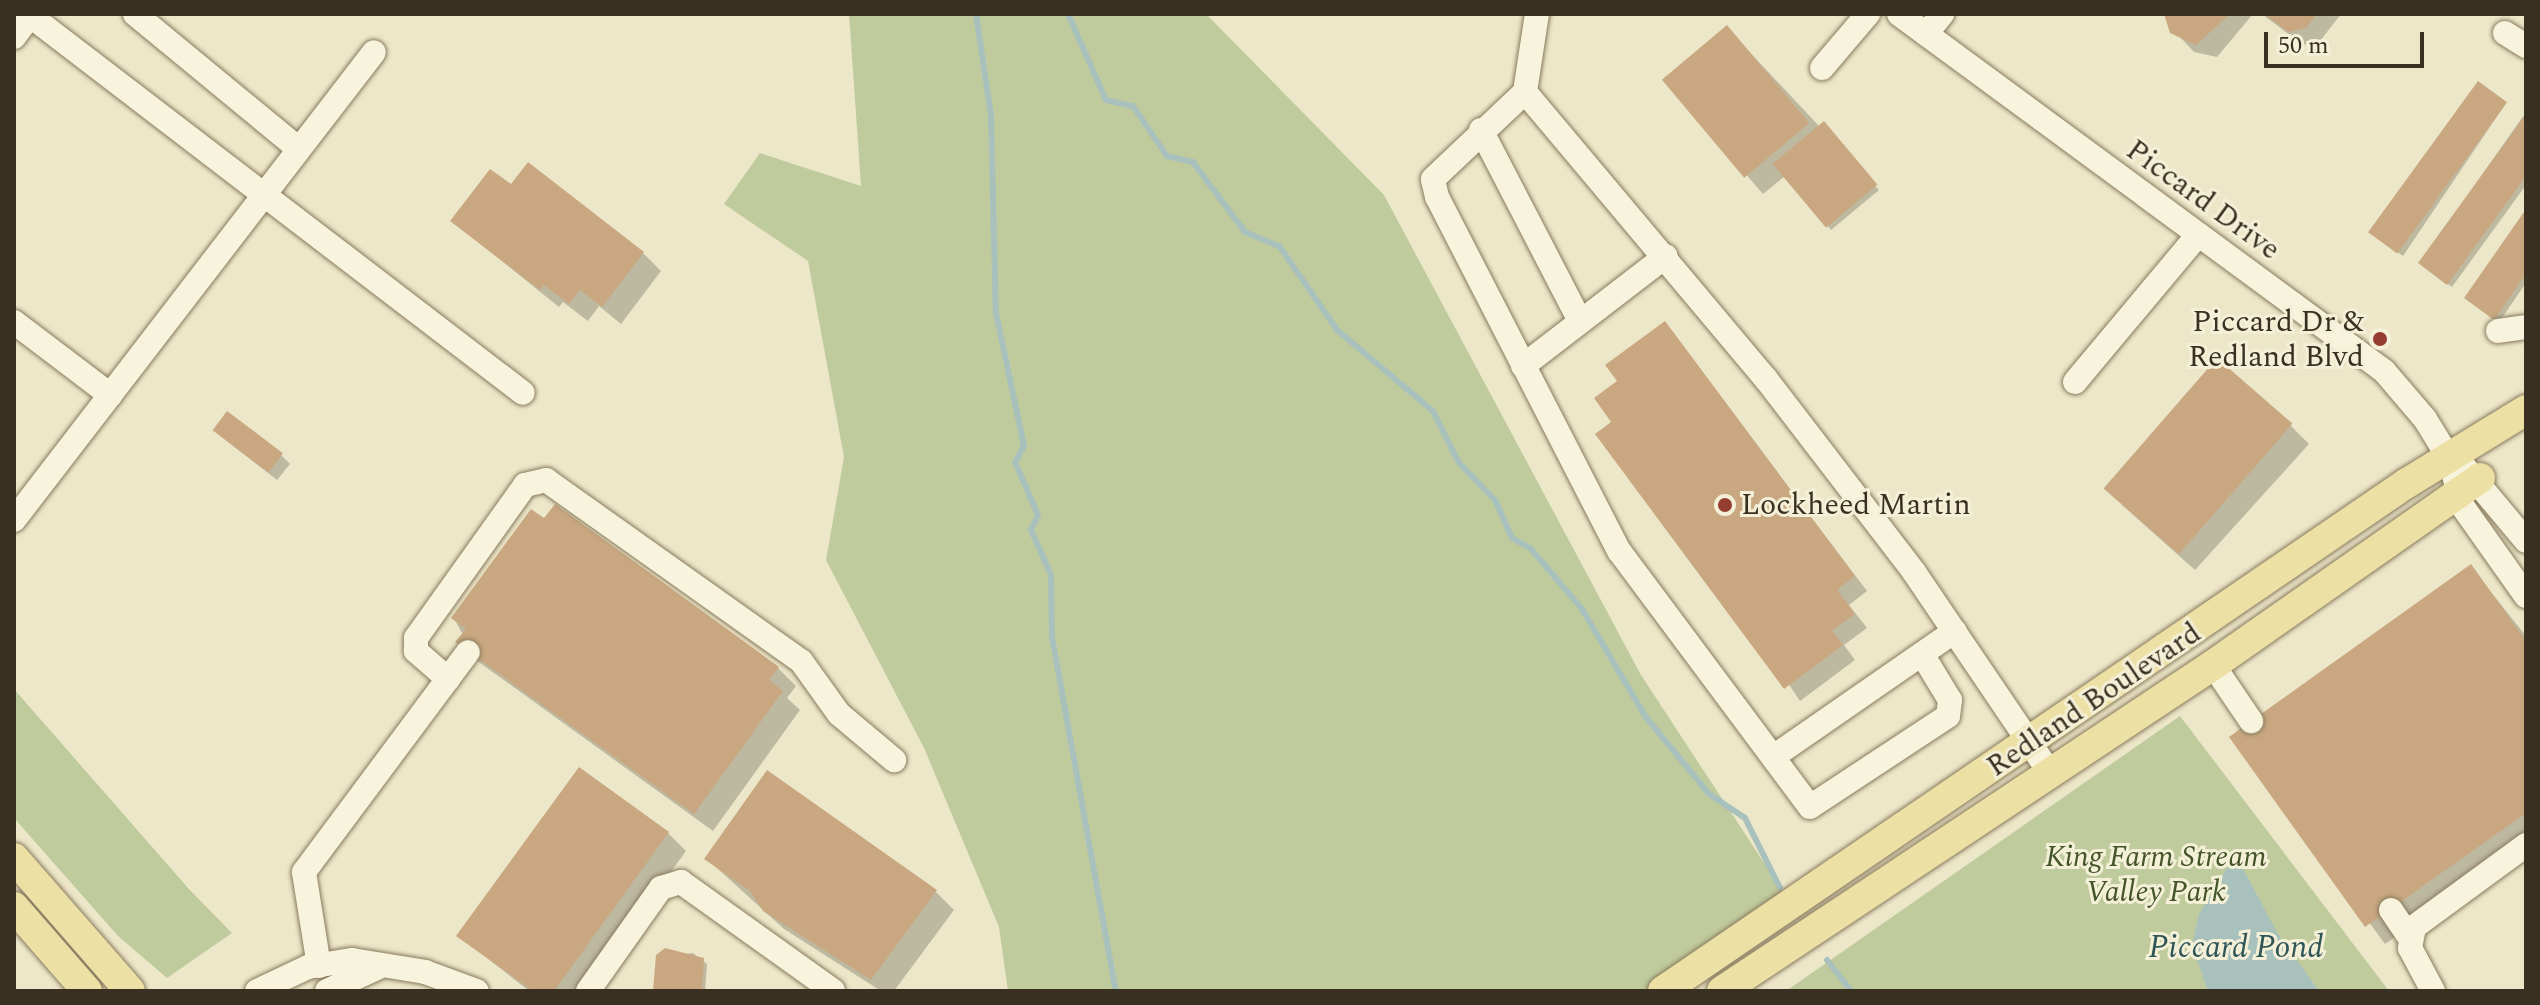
<!DOCTYPE html>
<style>
body{margin:0}
#map{position:relative;width:2540px;height:1005px;overflow:hidden;background:#ede7c9;font-family:Spectral,serif}
div>[style]{position:absolute}
.green>*{inset:0;background:#c0cb9d}
.water>*{inset:0;background:#a9c1bd}
.shadow>*{inset:0;background:#0003}
.stream>*{height:6px;margin:-3px;padding:0 3px;transform-origin:3px;border-radius:3px;background:#a9c1bd}
.building>*{inset:0;background:#c9a881;transform-origin:0 0}
.roads{filter:drop-shadow(0 0 2px #887a5e) drop-shadow(0 0 2px #887a5e)}
.minor>*{height:24px;margin:-12px;padding:0 12px;transform-origin:12px;border-radius:12px;background:#f8f3dc}
.major>*{height:30px;margin:-15px;padding:0 15px;transform-origin:15px;border-radius:15px;background:#ede0a4}
.dots>*{width:22px;height:22px;translate:-50% -50%;box-sizing:border-box;border:4px solid #f4f0d8;border-radius:50%}
span{translate:-50% -50%;white-space:nowrap;text-align:center;line-height:1.15;-webkit-text-stroke:6px #f4f0d8;paint-order:stroke}
.street-label{font-size:30px;color:#3a3021}
.poi-label{font-size:30px;color:#3a3021}
.right{translate:-100% -50%;text-align:right}
.left{translate:0 -50%;text-align:left}
.park-label{font-size:30px;color:#445529;font-style:italic}
.water-label{font-size:32px;color:#315658;font-style:italic}
.frame{position:absolute;inset:0;border:16px solid #3a3021;pointer-events:none}
.scale{position:absolute;left:2264px;top:32px;width:160px;height:36px;box-sizing:border-box;border:4px solid #3a3021;border-top:0;padding-left:10px;font-size:24px;line-height:28px;white-space:nowrap;color:#3a3021;-webkit-text-stroke:6px #f4f0d8;paint-order:stroke}
</style>
<div id="map">
<div class="green">
<i style="clip-path:polygon(849px 14px,1206px 14px,1384px 195px,1641px 675px,1793px 907px,1665px 991px,1008px 991px,999px 927px,924px 748px,826px 560px,844px 457px,808px 261px,724px 204px,760px 153px,861px 186px)"></i>
<i style="clip-path:polygon(14px 689px,188px 888px,232px 933px,167px 978px,118px 936px,14px 818px)"></i>
<i style="clip-path:polygon(2180px 716px,2389px 991px,1786px 991px)"></i>
</div>
<div class="water">
<i style="clip-path:polygon(2241px 865px,2278px 934px,2319px 991px,2208px 991px,2192px 945px,2199px 914px,2227px 868px)"></i>
</div>
<div class="shadow">
<i style="clip-path:polygon(2168px 14px,2253px 14px,2217px 57px,2194px 52px,2167px 23px)"></i>
<i style="clip-path:polygon(2262px 14px,2341px 14px,2320px 41px,2303px 45px)"></i>
<i style="clip-path:polygon(1727px 28px,1879px 190px,1831px 230px,1785px 176px,1763px 194px,1664px 80px)"></i>
<i style="clip-path:polygon(2506px 103px,2403px 256px,2372px 234px)"></i>
<i style="clip-path:polygon(2524px 115px,2526px 185px,2452px 287px,2420px 263px)"></i>
<i style="clip-path:polygon(511px 187px,643px 253px,661px 271px,621px 324px,599px 306px,588px 321px,563px 302px,559px 307px,452px 221px)"></i>
<i style="clip-path:polygon(2526px 213px,2526px 283px,2499px 322px,2470px 302px)"></i>
<i style="clip-path:polygon(1665px 324px,1867px 591px,1849px 605px,1867px 628px,1844px 645px,1855px 660px,1800px 701px,1614px 422px,1620px 381px)"></i>
<i style="clip-path:polygon(2290px 425px,2309px 444px,2195px 570px,2122px 505px)"></i>
<i style="clip-path:polygon(224px 439px,281px 455px,290px 464px,277px 480px)"></i>
<i style="clip-path:polygon(2471px 567px,2526px 636px,2526px 844px,2385px 944px,2232px 737px)"></i>
<i style="clip-path:polygon(454px 618px,778px 668px,796px 686px,787px 698px,800px 710px,713px 831px,476px 660px)"></i>
<i style="clip-path:polygon(668px 833px,686px 851px,585px 991px,529px 991px,459px 936px)"></i>
<i style="clip-path:polygon(707px 859px,936px 892px,954px 910px,894px 991px,881px 991px,784px 929px)"></i>
<i style="clip-path:polygon(693px 953px,707px 964px,705px 991px,655px 991px,658px 957px)"></i>
</div>
<div class="stream">
<i style="left:976px;top:14px;width:102px;rotate:81.6deg"></i>
<i style="left:991px;top:115px;width:198px;rotate:88.6deg"></i>
<i style="left:996px;top:313px;width:136px;rotate:78.1deg"></i>
<i style="left:1024px;top:446px;width:18px;rotate:119deg"></i>
<i style="left:1015px;top:462px;width:58px;rotate:66.5deg"></i>
<i style="left:1038px;top:515px;width:17px;rotate:115deg"></i>
<i style="left:1031px;top:530px;width:49px;rotate:66deg"></i>
<i style="left:1051px;top:575px;width:62px;rotate:89.1deg"></i>
<i style="left:1052px;top:637px;width:360px;rotate:79.8deg"></i>
<i style="left:1068px;top:14px;width:94px;rotate:66.2deg"></i>
<i style="left:1106px;top:100px;width:28px;rotate:13deg"></i>
<i style="left:1133px;top:106px;width:60px;rotate:55.8deg"></i>
<i style="left:1167px;top:156px;width:27px;rotate:13deg"></i>
<i style="left:1193px;top:162px;width:87px;rotate:53.4deg"></i>
<i style="left:1245px;top:232px;width:38px;rotate:23deg"></i>
<i style="left:1280px;top:247px;width:101px;rotate:55.5deg"></i>
<i style="left:1337px;top:330px;width:126px;rotate:40.2deg"></i>
<i style="left:1433px;top:411px;width:58px;rotate:63.4deg"></i>
<i style="left:1459px;top:463px;width:52px;rotate:45.8deg"></i>
<i style="left:1495px;top:500px;width:42px;rotate:65.9deg"></i>
<i style="left:1512px;top:538px;width:22px;rotate:30deg"></i>
<i style="left:1531px;top:549px;width:79px;rotate:49.6deg"></i>
<i style="left:1582px;top:609px;width:124px;rotate:59.5deg"></i>
<i style="left:1645px;top:716px;width:101px;rotate:50.6deg"></i>
<i style="left:1709px;top:794px;width:43px;rotate:33.7deg"></i>
<i style="left:1745px;top:818px;width:78px;rotate:63.4deg"></i>
<i style="left:1827px;top:960px;width:39px;rotate:52deg"></i>
</div>
<div class="building">
<i style="clip-path:polygon(2164px 14px,2230px 14px,2196px 45px,2170px 33px)"></i>
<i style="clip-path:polygon(2264px 14px,2317px 14px,2306px 28px,2288px 32px)"></i>
<i style="left:1727px;top:25px;width:128px;height:85px;rotate:50deg"></i>
<i style="left:2478px;top:81px;width:36px;height:187px;rotate:36deg"></i>
<i style="clip-path:polygon(2526px 114px,2526px 176px,2447px 285px,2418px 263px)"></i>
<i style="left:1824px;top:121px;width:83px;height:67px;rotate:50deg"></i>
<i style="clip-path:polygon(528px 162px,644px 252px,602px 307px,580px 290px,569px 304px,544px 285px,540px 290px,450px 221px,490px 169px,511px 184px)"></i>
<i style="clip-path:polygon(2526px 209px,2526px 274px,2494px 320px,2464px 298px)"></i>
<i style="clip-path:polygon(1665px 321px,1855px 576px,1837px 590px,1855px 614px,1832px 630px,1843px 645px,1784px 689px,1595px 434px,1611px 422px,1594px 398px,1617px 381px,1605px 365px)"></i>
<i style="left:2217px;top:358px;width:100px;height:173px;rotate:41deg"></i>
<i style="left:227px;top:411px;width:70px;height:24px;rotate:37deg"></i>
<i style="clip-path:polygon(555px 504px,779px 667px,769px 680px,783px 691px,694px 814px,455px 642px,466px 629px,451px 618px,531px 509px,544px 518px)"></i>
<i style="clip-path:polygon(2471px 564px,2526px 641px,2526px 813px,2365px 927px,2229px 737px)"></i>
<i style="clip-path:polygon(579px 767px,669px 832px,554px 991px,533px 991px,456px 936px)"></i>
<i style="clip-path:polygon(767px 770px,937px 890px,871px 980px,763px 911px,750px 891px,704px 859px)"></i>
<i style="clip-path:polygon(665px 948px,704px 958px,702px 991px,653px 991px,656px 955px)"></i>
</div>
<div class="roads">
<div class="minor">
<i style="left:28px;top:14px;width:623px;rotate:37.44deg"></i>
<i style="left:135px;top:14px;width:212px;rotate:39.5deg"></i>
<i style="left:1899px;top:14px;width:602px;rotate:36.36deg"></i>
<i style="left:2384px;top:371px;width:63px;rotate:49.5deg"></i>
<i style="left:2425px;top:419px;width:46px;rotate:58.4deg"></i>
<i style="left:2449px;top:458px;width:51px;rotate:74.1deg"></i>
<i style="left:2463px;top:507px;width:109px;rotate:54.7deg"></i>
<i style="left:2505px;top:33px;width:25px;rotate:32deg"></i>
<i style="left:1926px;top:34px;width:26px;rotate:-51deg"></i>
<i style="left:14px;top:37px;width:26px;rotate:-53deg"></i>
<i style="left:1822px;top:68px;width:71px;rotate:-49.6deg"></i>
<i style="left:1525px;top:92px;width:79px;rotate:-81.3deg"></i>
<i style="left:1481px;top:130px;width:215px;rotate:62.6deg"></i>
<i style="left:14px;top:322px;width:121px;rotate:37.2deg"></i>
<i style="left:2498px;top:331px;width:28px;rotate:-8deg"></i>
<i style="left:1523px;top:366px;width:180px;rotate:-37.6deg"></i>
<i style="left:2075px;top:382px;width:190px;rotate:-50.1deg"></i>
<i style="left:2465px;top:468px;width:95px;rotate:50.1deg"></i>
<i style="left:14px;top:520px;width:590px;rotate:-52.43deg"></i>
<i style="left:1922px;top:654px;width:54px;rotate:58.7deg"></i>
<i style="left:1950px;top:700px;width:16px;rotate:97deg"></i>
<i style="left:1948px;top:716px;width:165px;rotate:146.6deg"></i>
<i style="left:1810px;top:807px;width:319px;rotate:-126.7deg"></i>
<i style="left:1619px;top:551px;width:398px;rotate:-117.2deg"></i>
<i style="left:1437px;top:197px;width:18px;rotate:-103deg"></i>
<i style="left:1433px;top:179px;width:127px;rotate:-43.4deg"></i>
<i style="left:1525px;top:92px;width:375px;rotate:50deg"></i>
<i style="left:1766px;top:379px;width:243px;rotate:52.5deg"></i>
<i style="left:1914px;top:572px;width:243px;rotate:55.9deg"></i>
<i style="left:2213px;top:665px;width:68px;rotate:55.8deg"></i>
<i style="left:448px;top:679px;width:43px;rotate:-138.8deg"></i>
<i style="left:416px;top:651px;width:13px;rotate:-90deg"></i>
<i style="left:416px;top:638px;width:188px;rotate:-54.5deg"></i>
<i style="left:525px;top:485px;width:22px;rotate:-13deg"></i>
<i style="left:546px;top:480px;width:313px;rotate:35.4deg"></i>
<i style="left:801px;top:661px;width:65px;rotate:54.4deg"></i>
<i style="left:839px;top:714px;width:72px;rotate:39.9deg"></i>
<i style="left:1773px;top:757px;width:221px;rotate:-34.7deg"></i>
<i style="left:2391px;top:910px;width:32px;rotate:56deg"></i>
<i style="left:319px;top:966px;width:95px;rotate:-99.1deg"></i>
<i style="left:304px;top:872px;width:274px;rotate:-53.3deg"></i>
<i style="left:257px;top:991px;width:56px;rotate:-25.2deg"></i>
<i style="left:308px;top:967px;width:45px;rotate:-9deg"></i>
<i style="left:352px;top:960px;width:74px;rotate:9.3deg"></i>
<i style="left:425px;top:972px;width:55px;rotate:20.1deg"></i>
<i style="left:327px;top:991px;width:57px;rotate:-24.8deg"></i>
<i style="left:588px;top:991px;width:126px;rotate:-54.7deg"></i>
<i style="left:661px;top:888px;width:21px;rotate:-17deg"></i>
<i style="left:681px;top:882px;width:187px;rotate:35.6deg"></i>
<i style="left:2433px;top:991px;width:49px;rotate:-118.1deg"></i>
<i style="left:2410px;top:948px;width:21px;rotate:-79deg"></i>
<i style="left:2414px;top:927px;width:139px;rotate:-36.2deg"></i>
</div>
<div class="major">
<i style="left:14px;top:858px;width:176px;rotate:48.9deg"></i>
<i style="left:14px;top:907px;width:111px;rotate:49deg"></i>
<i style="left:1663px;top:991px;width:901px;rotate:-34.33deg"></i>
<i style="left:2407px;top:483px;width:140px;rotate:-31.5deg"></i>
<i style="left:1722px;top:991px;width:589px;rotate:-33.58deg"></i>
<i style="left:2213px;top:665px;width:326px;rotate:-35deg"></i>
</div>
</div>
<div class="dots">
<i style="left:2380px;top:339px;background:#953d31"></i>
<i style="left:1725px;top:505px;background:#953d31"></i>
</div>
<div class="street-label">
<span style="left:2203px;top:200px;rotate:36deg">Piccard Drive</span>
<span style="left:2094px;top:700px;rotate:-34deg">Redland Boulevard</span>
</div>
<div class="poi-label">
<span class="right" style="left:2364px;top:339px">Piccard Dr &amp;<br>Redland Blvd</span>
<span class="left" style="left:1741px;top:505px">Lockheed Martin</span>
</div>
<div class="park-label">
<span style="left:2156px;top:874px">King Farm Stream<br>Valley Park</span>
</div>
<div class="water-label">
<span style="left:2236px;top:948px">Piccard Pond</span>
</div>
<div class="frame"></div>
<div class="scale">50 m</div>
</div>
